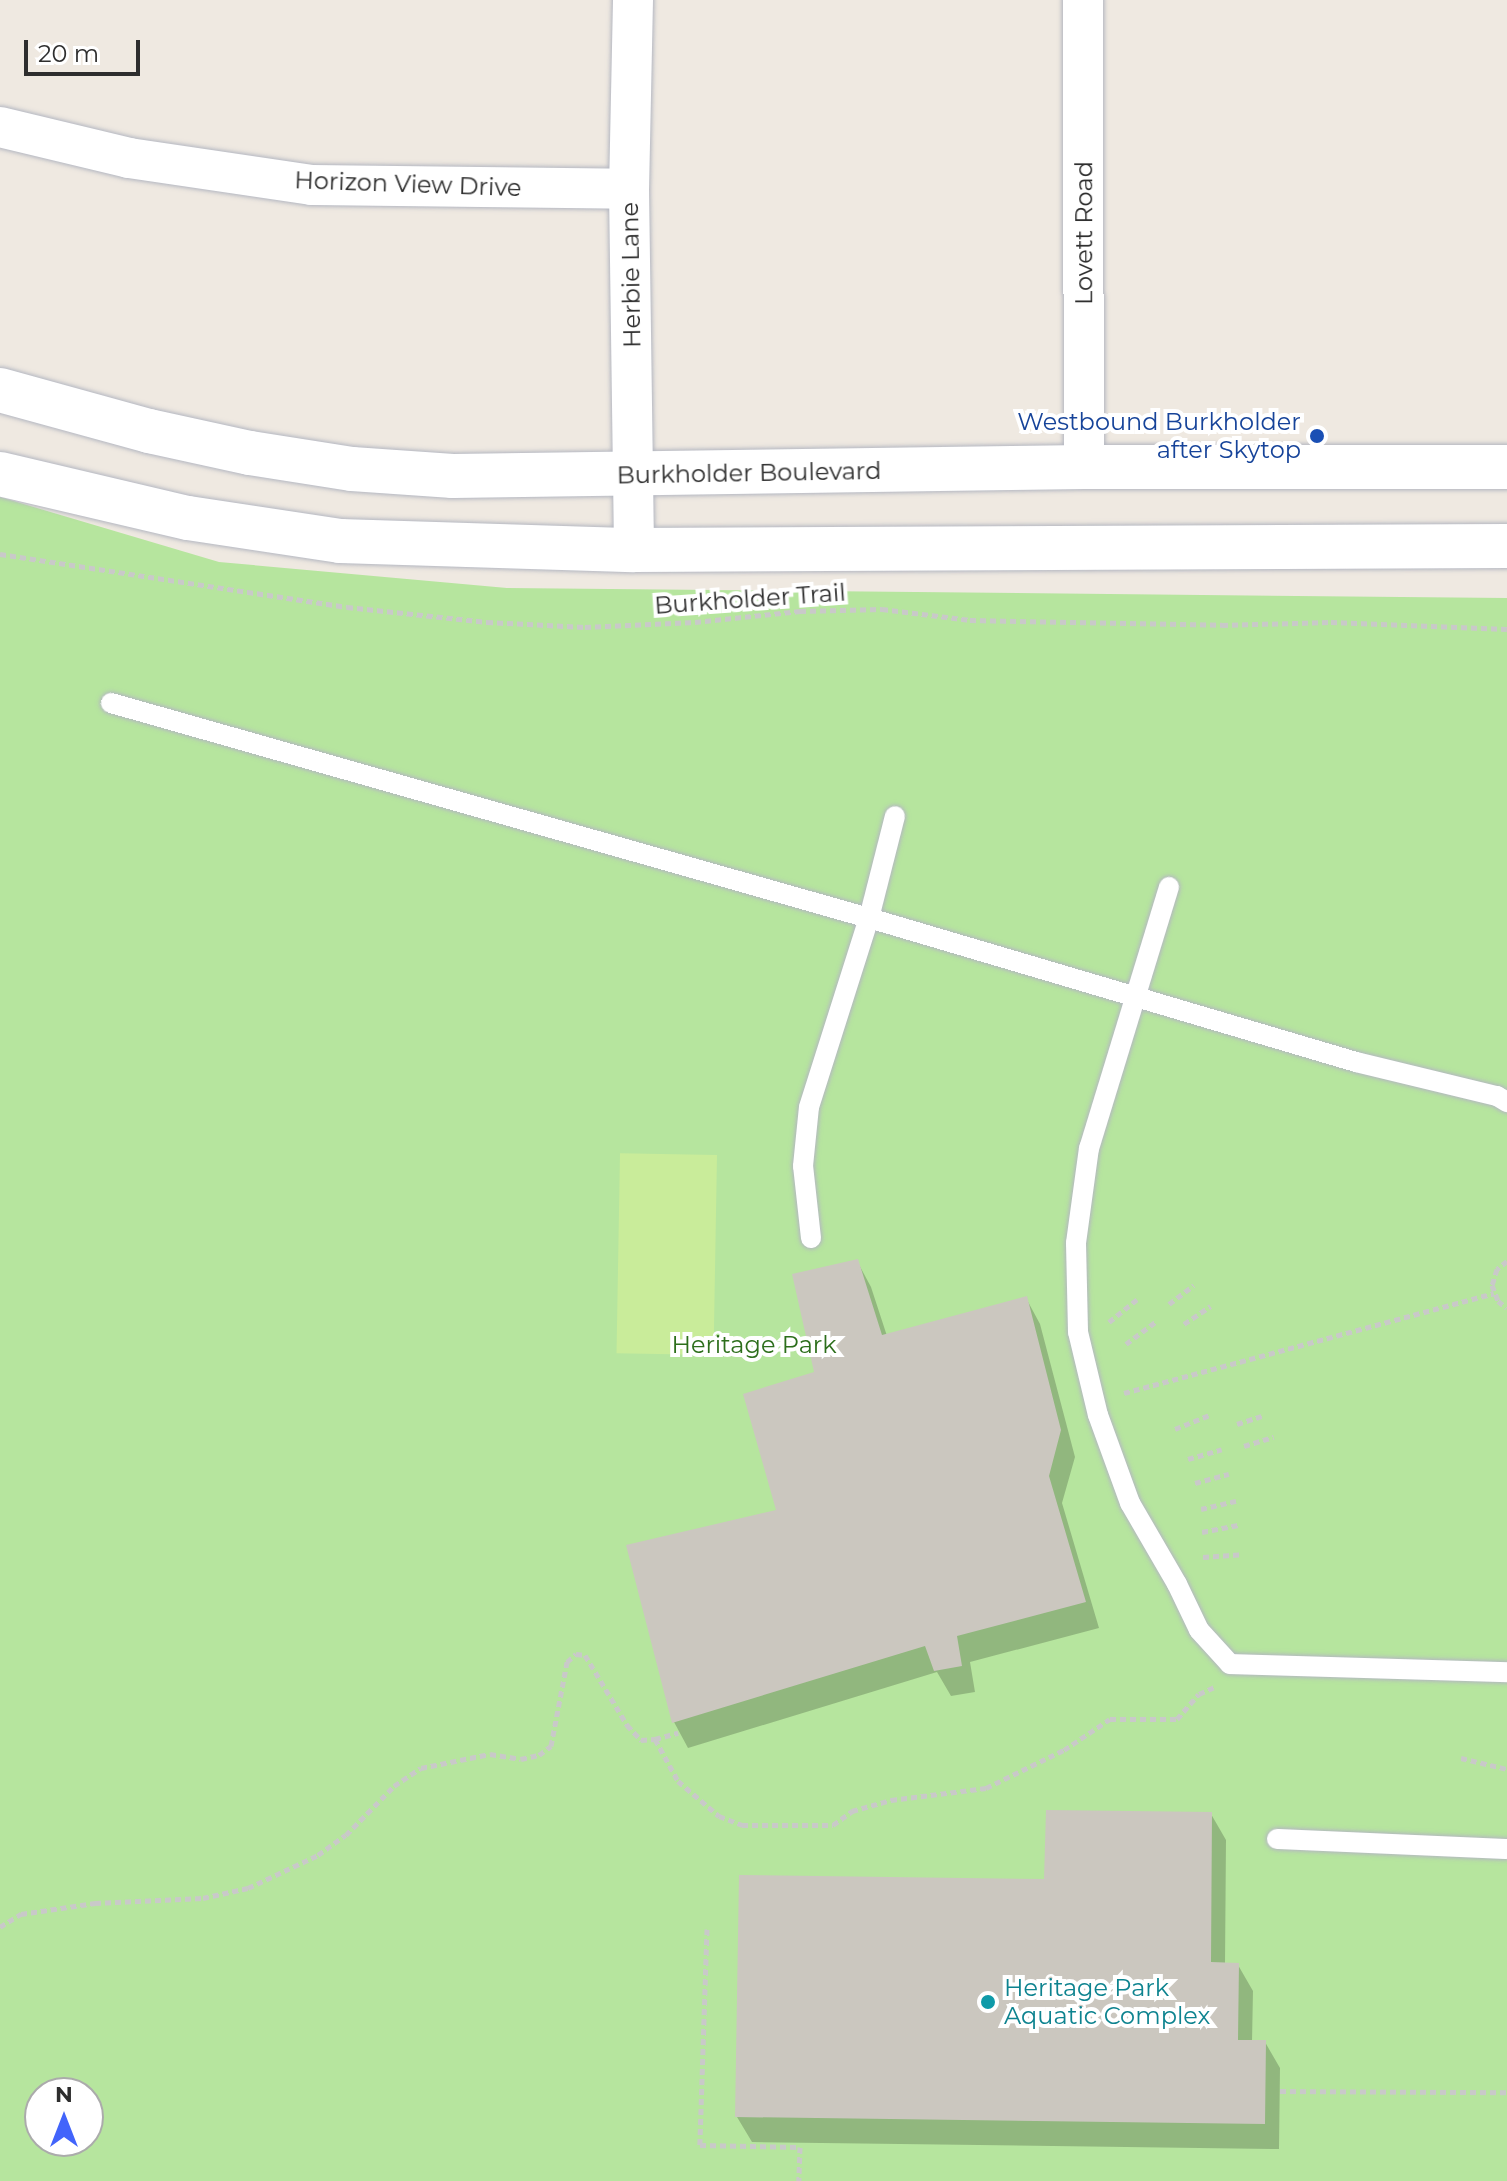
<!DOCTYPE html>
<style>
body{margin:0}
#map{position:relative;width:1507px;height:2181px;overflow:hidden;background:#efe9e1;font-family:Montserrat,sans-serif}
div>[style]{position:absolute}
.green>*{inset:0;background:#b6e59e}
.pitch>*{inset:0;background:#c9ec9a;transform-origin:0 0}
.shadow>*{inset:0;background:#0003}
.building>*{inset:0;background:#cbc7bf}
.path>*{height:5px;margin-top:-2.5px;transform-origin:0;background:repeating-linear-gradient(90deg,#c9c9c9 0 6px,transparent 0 10px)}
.roads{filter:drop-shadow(0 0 2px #b4b7c1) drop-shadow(0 0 2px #b4b7c1)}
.lane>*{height:20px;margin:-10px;padding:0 10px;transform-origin:10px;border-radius:10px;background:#fff}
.street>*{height:40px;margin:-20px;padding:0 20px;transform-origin:20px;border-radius:20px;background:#fff}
.secondary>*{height:44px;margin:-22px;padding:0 22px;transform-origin:22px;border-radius:22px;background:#fff}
.dots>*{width:22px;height:22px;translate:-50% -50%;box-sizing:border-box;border:4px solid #fff;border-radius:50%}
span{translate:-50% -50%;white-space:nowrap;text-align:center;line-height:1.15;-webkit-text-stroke:8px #fff;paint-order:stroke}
.street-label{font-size:24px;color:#2e2e2e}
.transit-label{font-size:24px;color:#164399}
.right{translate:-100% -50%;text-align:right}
.park-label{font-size:24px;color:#2c6e1b}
.culture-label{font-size:24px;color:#0d838f}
.left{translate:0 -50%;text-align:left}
.north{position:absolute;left:24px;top:2077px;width:80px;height:80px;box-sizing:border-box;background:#fff;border:2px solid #ababab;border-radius:50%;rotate:0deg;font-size:22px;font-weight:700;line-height:32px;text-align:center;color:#2e2e2e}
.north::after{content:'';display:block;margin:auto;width:28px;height:36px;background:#4264fb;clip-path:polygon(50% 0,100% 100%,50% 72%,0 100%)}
.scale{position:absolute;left:24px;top:40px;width:116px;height:36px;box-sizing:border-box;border:4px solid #2e2e2e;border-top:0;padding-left:10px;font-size:24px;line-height:28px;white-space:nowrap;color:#2e2e2e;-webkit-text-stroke:6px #fff;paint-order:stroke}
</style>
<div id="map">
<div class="green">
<i style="clip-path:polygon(evenodd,0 497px,219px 562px,507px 588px,1507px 598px,1507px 2181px,0 2181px,0 497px,40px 2093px,88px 2093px,88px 2141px,40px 2141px,40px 2093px)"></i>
</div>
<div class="pitch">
<i style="left:717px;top:1155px;width:200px;height:97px;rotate:91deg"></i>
</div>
<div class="shadow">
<i style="clip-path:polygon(857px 1261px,871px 1287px,887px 1336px,1026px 1298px,1040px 1324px,1075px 1457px,1062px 1503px,1099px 1628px,970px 1662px,975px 1692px,951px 1696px,937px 1672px,688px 1748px,674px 1722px,778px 1511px,817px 1373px)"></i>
<i style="clip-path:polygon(1211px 1814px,1226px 1840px,1225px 1965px,1238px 1965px,1253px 1991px,1252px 2042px,1265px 2042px,1280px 2068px,1279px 2149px,752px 2142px,737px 2117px,1046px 1881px)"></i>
</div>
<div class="building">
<i style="clip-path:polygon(858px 1259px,882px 1335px,1027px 1296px,1061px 1430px,1049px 1476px,1086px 1602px,957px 1636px,962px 1666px,934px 1671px,925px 1646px,672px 1723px,626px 1545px,776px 1510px,743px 1394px,814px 1372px,792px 1274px)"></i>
<i style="clip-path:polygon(1046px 1810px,1212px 1812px,1211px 1962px,1239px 1963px,1238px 2040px,1266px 2040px,1265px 2124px,735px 2117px,739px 1875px,1044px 1879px)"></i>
</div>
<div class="path">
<i style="left:0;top:554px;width:351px;rotate:8.7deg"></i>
<i style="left:347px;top:607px;width:141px;rotate:6.1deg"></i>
<i style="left:487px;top:622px;width:98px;rotate:2.9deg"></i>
<i style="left:585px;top:627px;width:110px;rotate:-2.6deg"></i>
<i style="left:695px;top:622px;width:106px;rotate:-6deg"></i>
<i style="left:800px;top:611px;width:82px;rotate:-1.4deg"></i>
<i style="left:882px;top:609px;width:89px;rotate:7.1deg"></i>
<i style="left:970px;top:620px;width:252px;rotate:1.1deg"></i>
<i style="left:1222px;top:625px;width:109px;rotate:-1.6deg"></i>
<i style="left:1331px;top:622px;width:176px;rotate:2.3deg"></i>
<i style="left:1507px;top:1261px;width:13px;rotate:141deg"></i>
<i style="left:1497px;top:1269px;width:17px;rotate:107deg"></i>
<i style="left:1492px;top:1285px;width:17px;rotate:69deg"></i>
<i style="left:1498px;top:1301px;width:11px;rotate:38deg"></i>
<i style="left:1169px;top:1304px;width:31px;rotate:-37deg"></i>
<i style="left:1109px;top:1322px;width:36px;rotate:-39deg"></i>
<i style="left:1184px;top:1324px;width:32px;rotate:-34deg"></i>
<i style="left:1126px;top:1344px;width:38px;rotate:-37deg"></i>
<i style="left:1124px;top:1393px;width:383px;rotate:-15.1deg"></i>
<i style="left:1237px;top:1424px;width:29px;rotate:-18deg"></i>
<i style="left:1175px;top:1429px;width:37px;rotate:-22deg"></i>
<i style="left:1244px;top:1446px;width:31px;rotate:-17deg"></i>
<i style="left:1188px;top:1459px;width:35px;rotate:-16deg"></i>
<i style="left:1195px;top:1483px;width:35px;rotate:-15deg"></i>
<i style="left:1201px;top:1509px;width:36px;rotate:-13deg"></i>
<i style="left:1202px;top:1532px;width:38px;rotate:-11deg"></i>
<i style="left:1203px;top:1557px;width:39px;rotate:-4deg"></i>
<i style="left:655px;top:1739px;width:24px;rotate:-15deg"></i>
<i style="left:1461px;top:1758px;width:47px;rotate:13.4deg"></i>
<i style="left:0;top:1927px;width:25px;rotate:-32deg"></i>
<i style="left:21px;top:1914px;width:75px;rotate:-8.5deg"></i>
<i style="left:95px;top:1903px;width:108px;rotate:-2.7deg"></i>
<i style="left:203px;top:1898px;width:46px;rotate:-12.5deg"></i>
<i style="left:248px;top:1888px;width:77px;rotate:-25.2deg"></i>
<i style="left:318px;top:1855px;width:34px;rotate:-36deg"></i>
<i style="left:346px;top:1835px;width:69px;rotate:-45.6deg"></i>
<i style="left:394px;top:1786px;width:32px;rotate:-34deg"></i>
<i style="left:421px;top:1768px;width:70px;rotate:-11.5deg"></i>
<i style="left:490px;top:1754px;width:31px;rotate:9deg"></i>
<i style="left:521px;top:1759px;width:18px;rotate:-13deg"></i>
<i style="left:539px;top:1755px;width:15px;rotate:-37deg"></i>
<i style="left:551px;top:1746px;width:86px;rotate:-79.2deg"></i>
<i style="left:567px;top:1662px;width:12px;rotate:-42deg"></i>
<i style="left:576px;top:1654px;width:9px;rotate:6deg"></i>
<i style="left:585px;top:1655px;width:82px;rotate:59deg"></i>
<i style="left:627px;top:1725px;width:21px;rotate:47deg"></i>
<i style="left:641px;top:1740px;width:14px;rotate:-4deg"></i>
<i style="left:655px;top:1739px;width:48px;rotate:61.3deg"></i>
<i style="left:678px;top:1781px;width:54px;rotate:40.5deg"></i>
<i style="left:719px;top:1816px;width:25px;rotate:21deg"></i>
<i style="left:742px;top:1825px;width:91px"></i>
<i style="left:833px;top:1825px;width:24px;rotate:-36deg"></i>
<i style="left:852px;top:1811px;width:41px;rotate:-15.8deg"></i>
<i style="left:891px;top:1800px;width:96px;rotate:-7.2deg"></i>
<i style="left:986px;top:1788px;width:87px;rotate:-26deg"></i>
<i style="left:1064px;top:1750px;width:55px;rotate:-34deg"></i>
<i style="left:1110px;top:1719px;width:67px"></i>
<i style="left:1177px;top:1719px;width:33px;rotate:-49deg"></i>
<i style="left:1199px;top:1694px;width:17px;rotate:-24deg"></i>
<i style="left:707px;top:1929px;width:216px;rotate:91.9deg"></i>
<i style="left:700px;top:2145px;width:100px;rotate:1.1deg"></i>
<i style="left:800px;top:2147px;width:34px;rotate:92deg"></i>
<i style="left:1280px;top:2091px;width:227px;rotate:0.3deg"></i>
</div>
<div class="roads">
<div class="lane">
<i style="left:111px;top:703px;width:788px;rotate:15.84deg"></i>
<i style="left:869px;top:918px;width:508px;rotate:16.47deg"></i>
<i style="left:1356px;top:1062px;width:145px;rotate:13.6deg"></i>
<i style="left:1497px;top:1096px;width:12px;rotate:31deg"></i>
<i style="left:1169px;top:887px;width:273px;rotate:107deg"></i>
<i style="left:1089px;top:1148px;width:96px;rotate:97.8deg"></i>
<i style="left:1076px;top:1243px;width:89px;rotate:88.7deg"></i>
<i style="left:1078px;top:1332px;width:85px;rotate:76.5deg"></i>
<i style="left:1098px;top:1415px;width:94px;rotate:70deg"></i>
<i style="left:1130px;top:1503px;width:94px;rotate:59.9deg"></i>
<i style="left:1177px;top:1584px;width:51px;rotate:64.4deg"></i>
<i style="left:1199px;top:1630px;width:46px;rotate:47.6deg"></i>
<i style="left:1230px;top:1664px;width:277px;rotate:1.7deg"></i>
<i style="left:811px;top:1238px;width:72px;rotate:-96.3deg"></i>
<i style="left:803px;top:1166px;width:59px;rotate:-84.2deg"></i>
<i style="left:809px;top:1107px;width:198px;rotate:-72.4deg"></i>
<i style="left:869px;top:918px;width:105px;rotate:-75.7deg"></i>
<i style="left:1277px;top:1839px;width:230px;rotate:2.5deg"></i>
</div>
<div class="street">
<i style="left:633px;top:0;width:189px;rotate:91.2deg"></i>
<i style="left:629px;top:189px;width:361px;rotate:89.2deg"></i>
<i style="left:1083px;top:0;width:467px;rotate:89.9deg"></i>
<i style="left:0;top:127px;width:133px;rotate:13.5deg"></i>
<i style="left:129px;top:158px;width:185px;rotate:8.4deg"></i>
<i style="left:312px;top:185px;width:317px;rotate:0.7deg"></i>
</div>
<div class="secondary">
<i style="left:0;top:390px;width:155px;rotate:15.4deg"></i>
<i style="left:149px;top:431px;width:103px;rotate:12.3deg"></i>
<i style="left:250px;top:453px;width:103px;rotate:8.9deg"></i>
<i style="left:352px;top:469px;width:101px;rotate:4deg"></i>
<i style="left:453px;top:476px;width:631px;rotate:-0.82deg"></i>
<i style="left:1084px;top:467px;width:423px"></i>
<i style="left:0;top:474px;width:193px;rotate:13.2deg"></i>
<i style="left:188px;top:518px;width:154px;rotate:8.6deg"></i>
<i style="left:340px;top:541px;width:294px;rotate:1.8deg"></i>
<i style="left:634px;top:550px;width:873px;rotate:-0.26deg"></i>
</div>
</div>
<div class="dots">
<i style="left:1317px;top:436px;background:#1a4fb4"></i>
<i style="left:988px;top:2002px;background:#0f9aa8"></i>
</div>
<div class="street-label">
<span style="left:408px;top:184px;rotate:2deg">Horizon View Drive</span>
<span style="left:1084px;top:233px;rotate:-90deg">Lovett Road</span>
<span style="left:631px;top:275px;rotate:-91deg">Herbie Lane</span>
<span style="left:749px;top:473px;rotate:-1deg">Burkholder Boulevard</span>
<span style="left:750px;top:599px;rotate:-4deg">Burkholder Trail</span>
</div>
<div class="transit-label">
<span class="right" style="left:1301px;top:436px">Westbound Burkholder<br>after Skytop</span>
</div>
<div class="park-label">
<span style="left:754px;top:1345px">Heritage Park</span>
</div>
<div class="culture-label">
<span class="left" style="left:1004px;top:2002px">Heritage Park<br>Aquatic Complex</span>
</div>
<div class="north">N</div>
<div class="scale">20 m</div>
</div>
